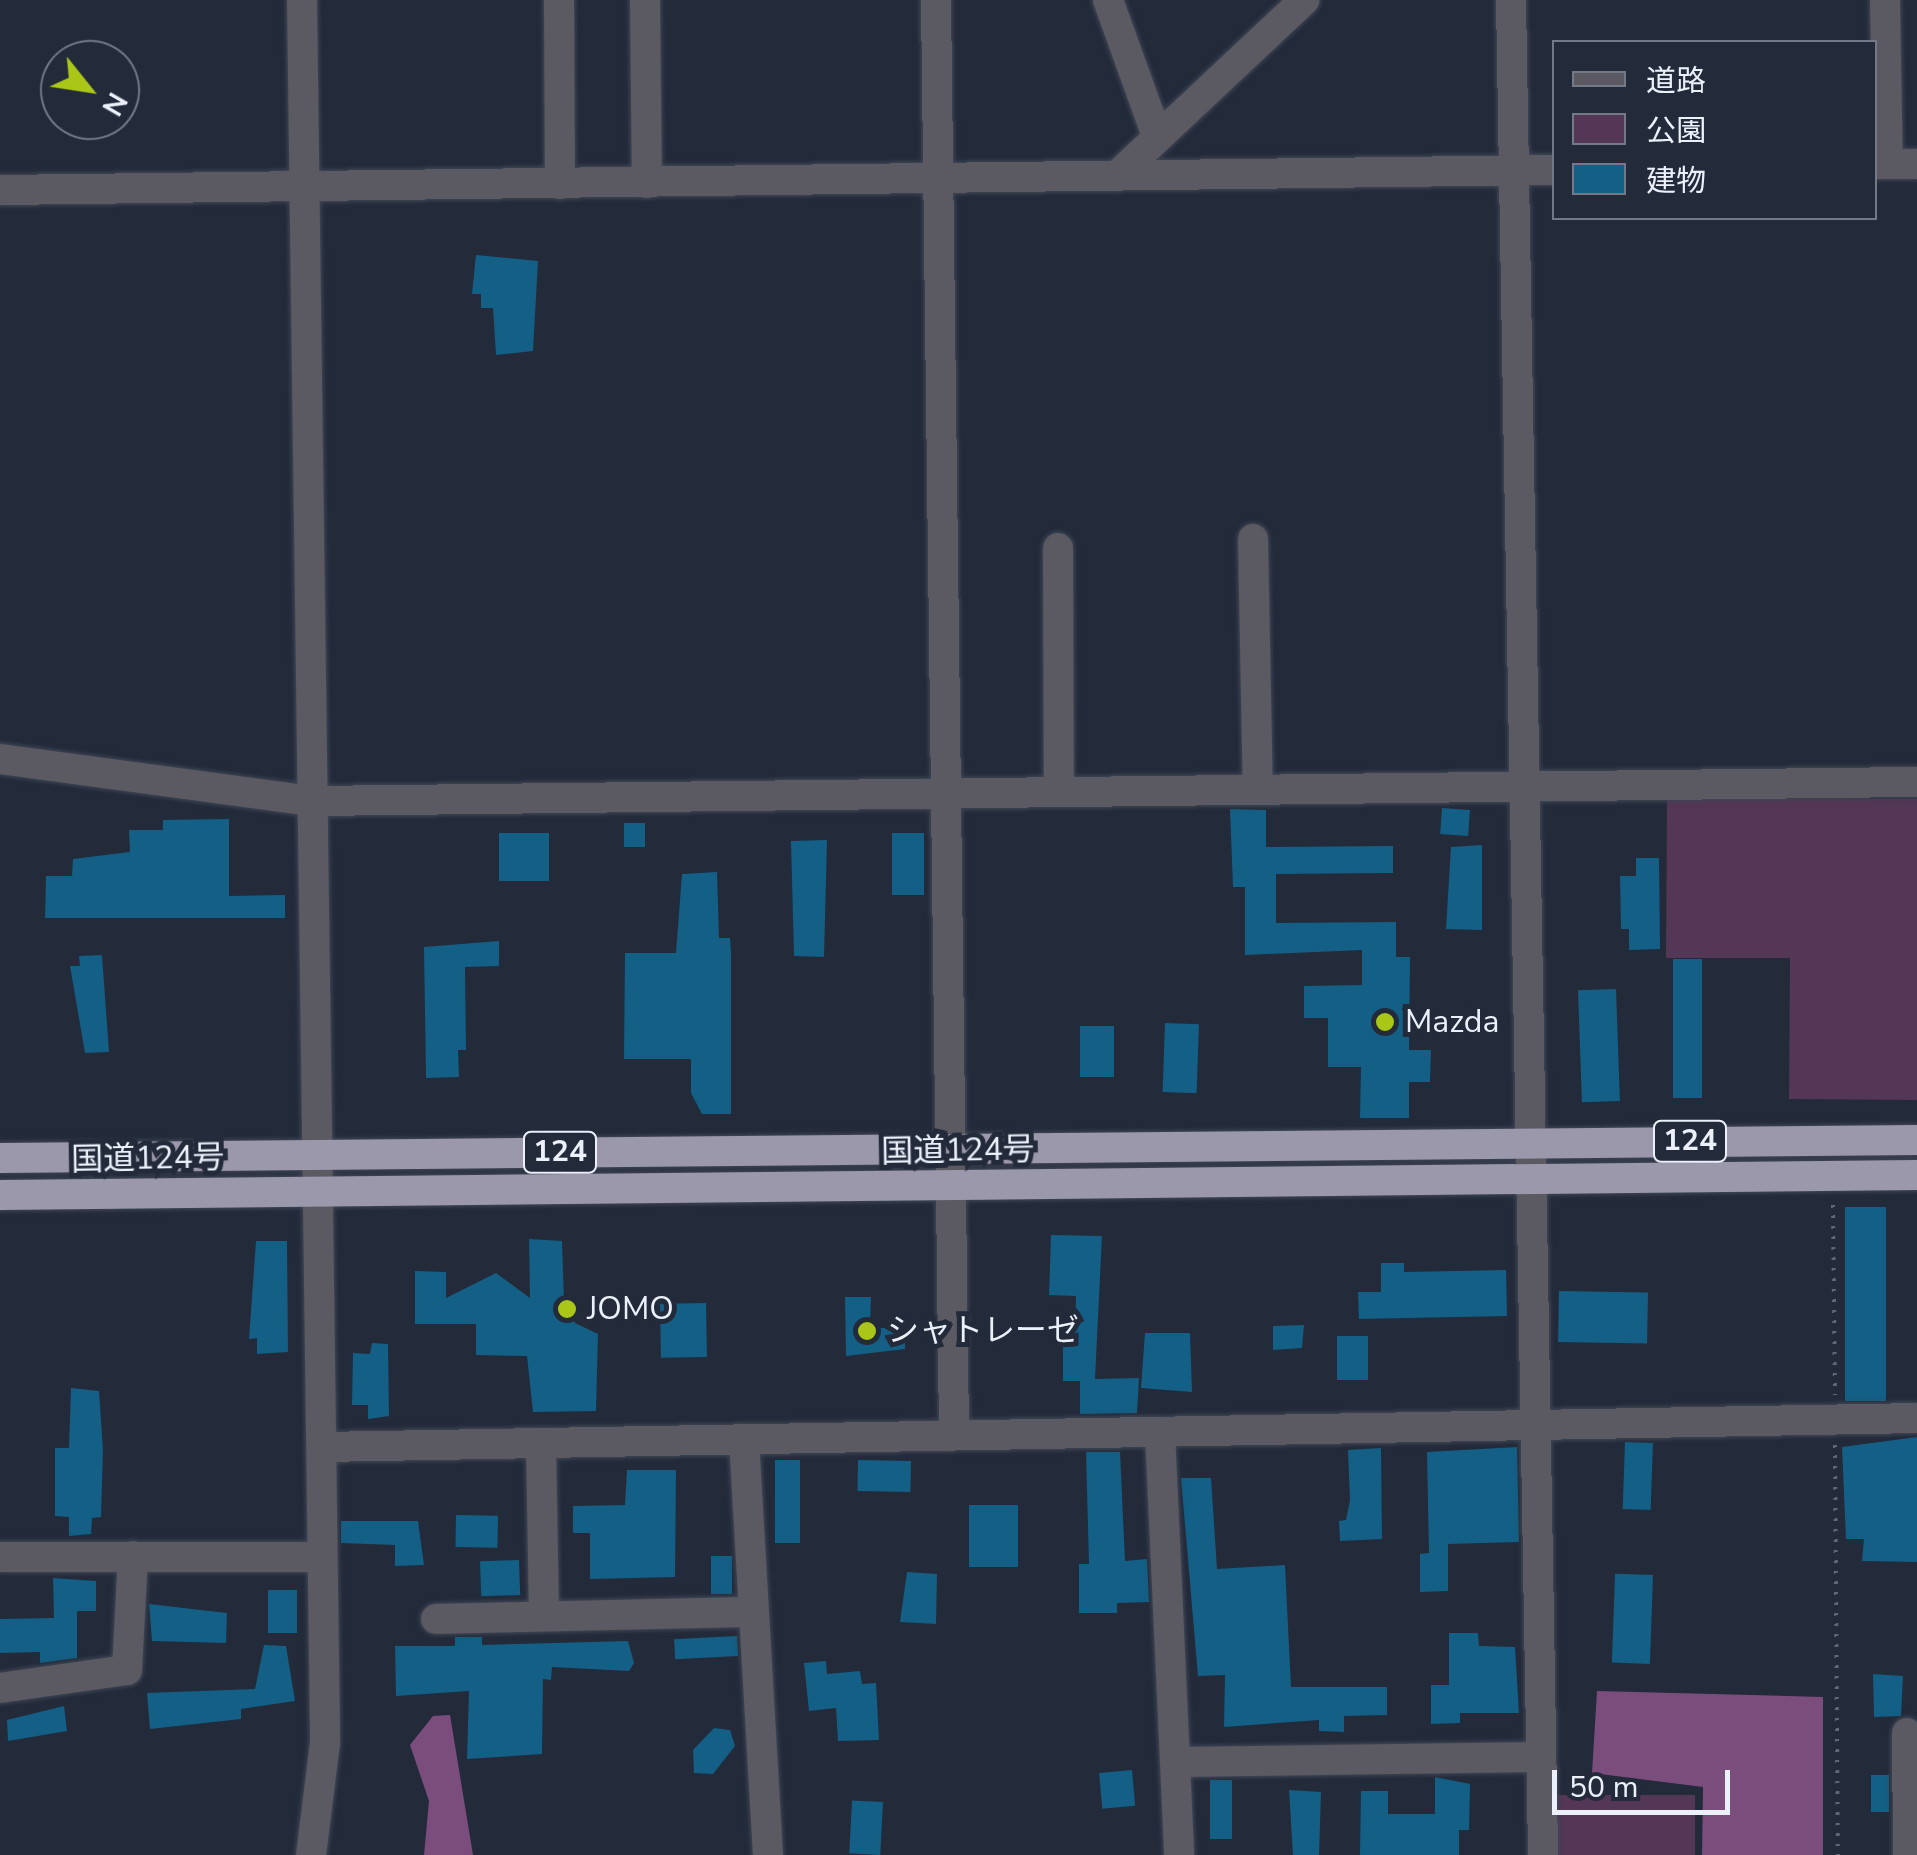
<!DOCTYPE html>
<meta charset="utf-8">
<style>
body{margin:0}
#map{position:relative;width:1917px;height:1855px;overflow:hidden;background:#232a3a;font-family:"Nunito Sans","Noto Sans JP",sans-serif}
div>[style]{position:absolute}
.green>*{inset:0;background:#543656;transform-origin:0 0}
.forest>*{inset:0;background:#7a4d7d}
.building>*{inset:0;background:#145f85;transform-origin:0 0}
.path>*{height:4px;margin-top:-2px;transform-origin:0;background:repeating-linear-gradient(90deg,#616775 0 2.5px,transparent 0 10.5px)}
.roads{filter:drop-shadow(0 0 2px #3f4655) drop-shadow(0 0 2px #3f4655)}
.minor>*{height:30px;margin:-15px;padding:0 15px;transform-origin:15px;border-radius:15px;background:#5b5961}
.highway>*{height:30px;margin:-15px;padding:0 15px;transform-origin:15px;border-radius:15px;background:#9c98ac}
.dots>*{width:28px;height:28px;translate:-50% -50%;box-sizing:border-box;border:5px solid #232a3a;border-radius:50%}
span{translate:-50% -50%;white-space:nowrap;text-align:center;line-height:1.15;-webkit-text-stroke:10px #232a3a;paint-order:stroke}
.shield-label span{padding:2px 8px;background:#232a3a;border:2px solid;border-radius:8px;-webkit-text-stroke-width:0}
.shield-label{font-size:30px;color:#ebf0fa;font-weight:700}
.poi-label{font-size:32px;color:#ebf0fa}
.left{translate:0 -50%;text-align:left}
.street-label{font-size:32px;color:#ebf0fa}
.legend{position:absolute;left:1552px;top:40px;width:325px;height:180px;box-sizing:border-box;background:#232a3a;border:2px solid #737987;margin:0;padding:12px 18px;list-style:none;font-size:30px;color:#ebf0fa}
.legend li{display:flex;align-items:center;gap:20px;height:50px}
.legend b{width:50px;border:2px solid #737987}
.north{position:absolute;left:40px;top:40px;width:100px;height:100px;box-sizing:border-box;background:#232a3a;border:2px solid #737987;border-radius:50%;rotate:120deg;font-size:28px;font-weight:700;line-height:40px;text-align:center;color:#ebf0fa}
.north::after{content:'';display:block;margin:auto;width:35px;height:45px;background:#aac718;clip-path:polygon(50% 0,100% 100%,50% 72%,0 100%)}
.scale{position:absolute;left:1552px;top:1770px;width:178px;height:45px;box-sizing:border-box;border:5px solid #ebf0fa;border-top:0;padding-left:12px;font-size:30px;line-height:35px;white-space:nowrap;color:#ebf0fa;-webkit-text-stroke:8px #232a3a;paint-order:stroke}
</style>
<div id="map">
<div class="green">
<i style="clip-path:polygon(1667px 798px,1917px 799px,1917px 1100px,1789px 1099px,1790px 958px,1666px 958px)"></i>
<i style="left:1695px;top:1795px;width:60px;height:138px;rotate:90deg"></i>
</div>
<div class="forest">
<i style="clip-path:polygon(1597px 1691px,1823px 1697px,1823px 1855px,1702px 1855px,1703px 1787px,1592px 1773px)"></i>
<i style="clip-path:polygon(450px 1715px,473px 1855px,424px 1855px,429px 1801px,410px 1745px,433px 1716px)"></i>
</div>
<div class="building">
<i style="clip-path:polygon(476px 255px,538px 261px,533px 351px,496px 355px,493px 308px,481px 308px,481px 294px,472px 294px)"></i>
<i style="left:1442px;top:808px;width:28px;height:26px;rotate:4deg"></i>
<i style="clip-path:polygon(1230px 809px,1266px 810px,1266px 847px,1393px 846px,1393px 873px,1276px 874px,1276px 923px,1396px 922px,1396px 957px,1410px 957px,1409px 1050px,1431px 1050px,1430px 1082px,1409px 1082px,1409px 1118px,1360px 1118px,1361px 1067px,1328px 1067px,1328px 1018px,1304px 1018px,1304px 986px,1362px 985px,1362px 950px,1245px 955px,1245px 887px,1233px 887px)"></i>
<i style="clip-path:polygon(229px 819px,229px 896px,285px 895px,285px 918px,45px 918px,46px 876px,72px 876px,73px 859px,130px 852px,129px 830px,163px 830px,163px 820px)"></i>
<i style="left:624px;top:823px;width:21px;height:24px"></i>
<i style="left:549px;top:833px;width:48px;height:50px;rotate:90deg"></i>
<i style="left:892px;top:833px;width:32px;height:62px"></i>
<i style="clip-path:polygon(827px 840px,824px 957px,794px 956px,791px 841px)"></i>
<i style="clip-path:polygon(1482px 845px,1482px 930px,1446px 929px,1451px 847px)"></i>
<i style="clip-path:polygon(1636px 858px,1659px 858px,1660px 949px,1629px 950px,1629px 929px,1621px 929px,1620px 876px,1636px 876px)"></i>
<i style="clip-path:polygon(717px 872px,719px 938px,730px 938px,731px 953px,731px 1114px,702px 1114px,691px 1093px,691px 1059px,624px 1059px,625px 953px,676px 953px,682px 874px)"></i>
<i style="clip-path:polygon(499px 941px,499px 966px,465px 967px,466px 1050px,458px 1050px,459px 1077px,426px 1078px,424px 947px)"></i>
<i style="clip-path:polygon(102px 955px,109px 1052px,85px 1053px,70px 966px,80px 966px,79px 956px)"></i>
<i style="left:1673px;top:959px;width:29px;height:139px"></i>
<i style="left:1616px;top:989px;width:112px;height:38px;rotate:88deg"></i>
<i style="left:1165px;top:1023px;width:34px;height:69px;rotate:2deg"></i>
<i style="left:1080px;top:1026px;width:34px;height:51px"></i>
<i style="left:1845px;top:1207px;width:41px;height:194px"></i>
<i style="clip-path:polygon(1051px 1235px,1102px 1236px,1095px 1379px,1139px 1378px,1137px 1413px,1080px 1414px,1080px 1381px,1063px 1381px,1063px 1336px,1075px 1335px,1076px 1296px,1049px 1295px)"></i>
<i style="clip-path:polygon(529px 1239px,562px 1241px,564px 1302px,575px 1323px,598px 1334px,596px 1411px,533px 1412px,527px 1356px,476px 1355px,476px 1324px,415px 1324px,415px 1271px,446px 1272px,446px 1298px,496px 1273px,530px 1298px)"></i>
<i style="clip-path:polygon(256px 1241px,287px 1241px,288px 1352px,257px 1354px,257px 1338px,249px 1339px)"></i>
<i style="clip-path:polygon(1381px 1263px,1404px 1263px,1404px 1272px,1506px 1270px,1507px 1316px,1359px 1319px,1358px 1292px,1381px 1292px)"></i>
<i style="left:1559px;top:1291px;width:89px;height:51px;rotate:1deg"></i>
<i style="clip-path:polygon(845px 1297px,871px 1297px,870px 1328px,905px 1328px,905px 1349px,846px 1356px)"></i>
<i style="left:706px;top:1303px;width:54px;height:46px;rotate:89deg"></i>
<i style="clip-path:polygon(1304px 1325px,1302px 1348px,1273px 1350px,1273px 1326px)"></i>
<i style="clip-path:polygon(1145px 1333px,1190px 1333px,1192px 1392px,1141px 1388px)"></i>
<i style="left:1337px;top:1336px;width:31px;height:44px"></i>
<i style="clip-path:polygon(372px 1343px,388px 1344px,389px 1416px,368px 1419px,368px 1405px,352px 1405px,353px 1353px,370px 1354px)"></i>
<i style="clip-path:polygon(71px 1388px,99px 1391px,103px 1450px,101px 1517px,92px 1518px,91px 1534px,69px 1536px,69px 1517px,55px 1516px,55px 1448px,69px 1448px)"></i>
<i style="clip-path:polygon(1917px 1437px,1917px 1562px,1862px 1561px,1864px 1539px,1846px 1539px,1842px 1447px)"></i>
<i style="left:1625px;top:1442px;width:28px;height:67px;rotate:2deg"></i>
<i style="clip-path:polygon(1517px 1447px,1519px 1542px,1448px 1544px,1448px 1591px,1420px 1592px,1420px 1554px,1429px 1553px,1427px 1452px)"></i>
<i style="clip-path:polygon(1381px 1448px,1382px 1539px,1340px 1541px,1339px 1521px,1346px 1520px,1350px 1500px,1348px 1450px)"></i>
<i style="clip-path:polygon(1086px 1452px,1120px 1452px,1125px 1561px,1147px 1559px,1149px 1602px,1117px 1603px,1117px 1613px,1079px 1613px,1079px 1564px,1089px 1564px)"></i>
<i style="left:775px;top:1460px;width:25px;height:83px"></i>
<i style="left:858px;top:1460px;width:53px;height:31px;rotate:1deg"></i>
<i style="clip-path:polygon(627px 1470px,676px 1470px,675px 1577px,590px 1579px,590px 1533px,573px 1533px,573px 1506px,625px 1505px)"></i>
<i style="clip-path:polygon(1181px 1478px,1211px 1478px,1217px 1569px,1285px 1565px,1291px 1687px,1387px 1687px,1387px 1715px,1344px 1716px,1344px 1732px,1319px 1731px,1319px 1720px,1224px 1727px,1225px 1675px,1198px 1676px)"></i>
<i style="left:1018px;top:1505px;width:62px;height:49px;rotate:90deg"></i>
<i style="left:456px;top:1515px;width:42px;height:32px;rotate:1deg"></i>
<i style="clip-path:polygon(341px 1521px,418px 1521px,424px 1565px,395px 1566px,395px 1545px,341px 1543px)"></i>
<i style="left:711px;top:1556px;width:21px;height:38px"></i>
<i style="left:519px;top:1560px;width:35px;height:39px;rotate:88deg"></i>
<i style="clip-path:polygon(907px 1572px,937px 1574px,936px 1624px,900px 1622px)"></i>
<i style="left:1653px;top:1575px;width:89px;height:38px;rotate:92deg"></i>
<i style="clip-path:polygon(53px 1578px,96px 1581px,96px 1611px,77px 1611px,77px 1658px,40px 1663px,40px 1652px,0 1653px,0 1619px,54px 1618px)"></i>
<i style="left:268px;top:1590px;width:29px;height:43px"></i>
<i style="clip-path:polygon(149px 1604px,227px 1613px,226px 1643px,152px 1641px)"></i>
<i style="clip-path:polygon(1449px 1633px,1478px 1633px,1479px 1646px,1515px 1647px,1519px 1713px,1460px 1713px,1460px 1723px,1431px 1724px,1431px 1685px,1449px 1685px)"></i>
<i style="left:737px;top:1636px;width:20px;height:63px;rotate:87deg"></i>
<i style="clip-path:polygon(455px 1637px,482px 1637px,482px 1645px,628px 1641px,634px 1663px,629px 1671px,552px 1667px,551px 1680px,543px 1679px,542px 1754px,467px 1759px,469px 1691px,396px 1696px,395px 1646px,455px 1646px)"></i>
<i style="clip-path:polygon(264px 1645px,286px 1646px,295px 1701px,241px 1709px,241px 1719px,150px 1729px,147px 1693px,255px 1689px)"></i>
<i style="clip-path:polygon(826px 1661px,827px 1674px,860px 1671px,862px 1684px,876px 1683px,879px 1740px,838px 1741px,836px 1708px,809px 1711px,804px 1663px)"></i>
<i style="clip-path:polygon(1873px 1674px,1903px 1676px,1901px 1716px,1874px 1717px)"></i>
<i style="clip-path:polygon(64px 1706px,67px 1731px,8px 1741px,7px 1720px)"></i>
<i style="clip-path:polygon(714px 1728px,730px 1730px,735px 1746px,713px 1774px,694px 1773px,693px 1750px)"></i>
<i style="left:1132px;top:1770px;width:36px;height:33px;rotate:85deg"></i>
<i style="left:1871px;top:1775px;width:18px;height:37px"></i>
<i style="clip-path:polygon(1435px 1777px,1470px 1784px,1469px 1830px,1459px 1830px,1459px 1855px,1360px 1855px,1361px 1791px,1388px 1791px,1388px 1814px,1435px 1814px)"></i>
<i style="left:1210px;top:1780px;width:22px;height:59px"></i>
<i style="clip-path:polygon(1289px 1790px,1321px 1792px,1319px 1855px,1293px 1855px)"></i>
<i style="left:883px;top:1802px;width:53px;height:31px;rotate:93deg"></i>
</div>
<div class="path">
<i style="left:1833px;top:1205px;width:190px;rotate:89.4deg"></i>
<i style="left:1835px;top:1445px;width:410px;rotate:89.6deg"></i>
</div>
<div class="roads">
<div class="minor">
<i style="left:302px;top:0;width:1743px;rotate:89.24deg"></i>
<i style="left:325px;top:1743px;width:113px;rotate:97.1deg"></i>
<i style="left:559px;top:0;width:184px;rotate:89.7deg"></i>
<i style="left:645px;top:0;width:183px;rotate:89.4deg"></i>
<i style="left:936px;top:0;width:1435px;rotate:89.28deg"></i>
<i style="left:1108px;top:0;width:141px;rotate:70.2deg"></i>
<i style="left:1511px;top:0;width:1855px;rotate:89.01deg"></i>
<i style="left:1885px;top:0;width:164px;rotate:89deg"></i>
<i style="left:1874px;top:164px;width:43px"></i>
<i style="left:1120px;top:173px;width:253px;rotate:-43.2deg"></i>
<i style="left:0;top:190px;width:1554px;rotate:-0.74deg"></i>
<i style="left:1253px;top:539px;width:250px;rotate:88.9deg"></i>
<i style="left:1058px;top:548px;width:243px;rotate:89.8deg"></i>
<i style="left:0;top:759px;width:315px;rotate:7.7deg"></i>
<i style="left:312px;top:801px;width:1605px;rotate:-0.68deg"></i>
<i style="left:1160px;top:1432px;width:423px;rotate:87.4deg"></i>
<i style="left:744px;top:1439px;width:417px;rotate:86.7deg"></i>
<i style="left:541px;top:1443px;width:172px;rotate:89deg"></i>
<i style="left:322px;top:1447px;width:1595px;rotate:-1.04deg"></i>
<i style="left:0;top:1557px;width:322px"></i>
<i style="left:436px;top:1619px;width:318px;rotate:-1.3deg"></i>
<i style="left:0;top:1688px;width:128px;rotate:-8.1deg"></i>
<i style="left:127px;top:1670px;width:114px;rotate:-87deg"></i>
<i style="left:1907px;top:1733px;width:122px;rotate:89.5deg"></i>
<i style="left:1178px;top:1762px;width:363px;rotate:-0.8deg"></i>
</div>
<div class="highway">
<i style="left:0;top:1158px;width:1917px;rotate:-0.54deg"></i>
<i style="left:0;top:1195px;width:1917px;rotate:-0.6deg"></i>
</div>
</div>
<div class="dots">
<i style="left:1385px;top:1022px;background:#aac718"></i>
<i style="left:567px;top:1309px;background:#aac718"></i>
<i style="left:867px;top:1331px;background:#aac718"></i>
</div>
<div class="shield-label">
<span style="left:1690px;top:1141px">124</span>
<span style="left:560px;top:1152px">124</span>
</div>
<div class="poi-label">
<span class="left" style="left:1405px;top:1022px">Mazda</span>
<span class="left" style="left:587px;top:1309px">JOMO</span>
<span class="left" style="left:887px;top:1331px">シャトレーゼ</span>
</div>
<div class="street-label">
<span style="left:958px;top:1151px;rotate:-1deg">国道124号</span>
<span style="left:148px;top:1159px;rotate:-1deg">国道124号</span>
</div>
<ul class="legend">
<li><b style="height:12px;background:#5b5961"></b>道路</li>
<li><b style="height:28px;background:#543656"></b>公園</li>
<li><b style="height:28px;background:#145f85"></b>建物</li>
</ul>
<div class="north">N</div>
<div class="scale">50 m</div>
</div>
